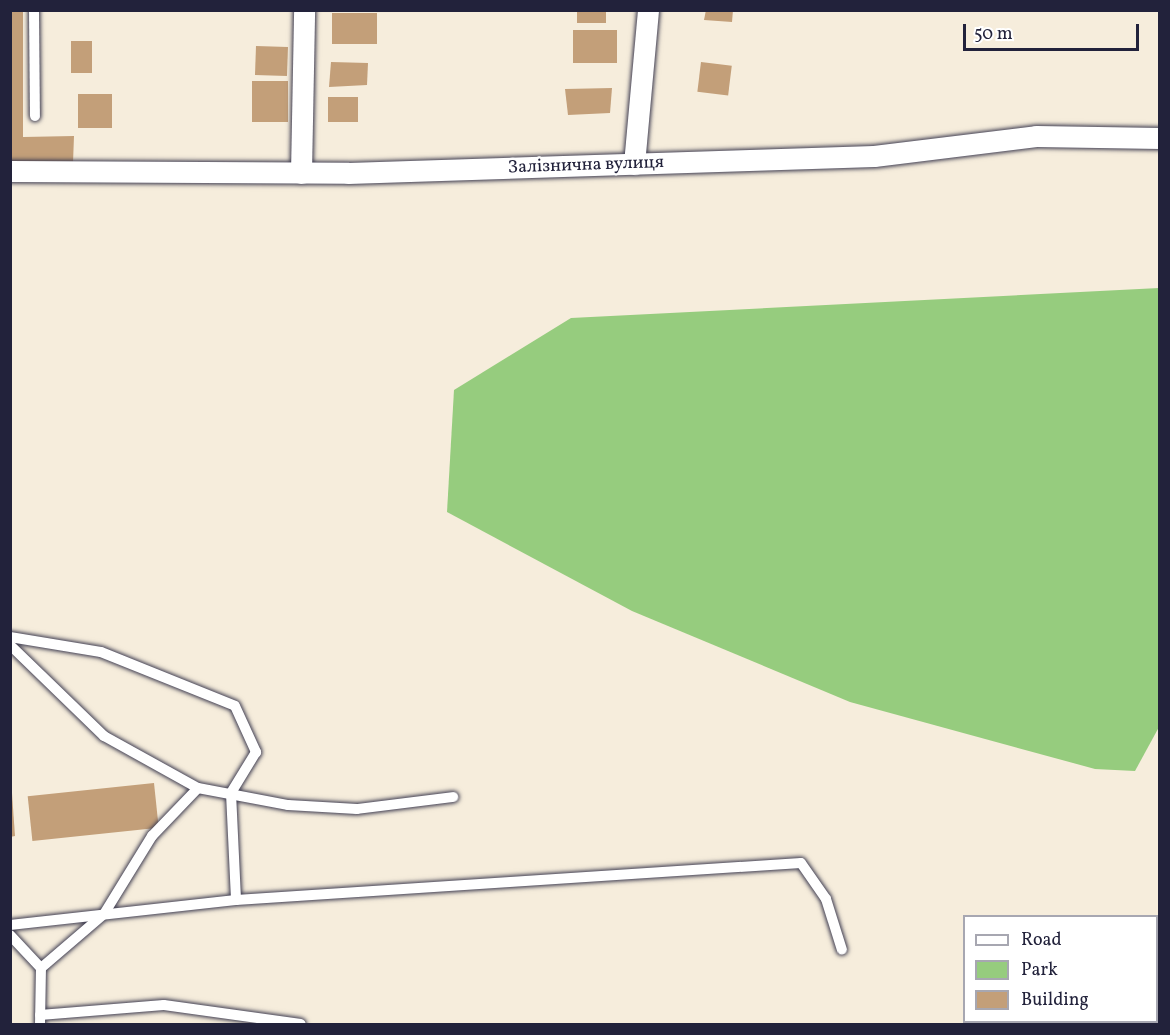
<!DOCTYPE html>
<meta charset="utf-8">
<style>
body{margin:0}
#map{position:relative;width:1170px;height:1035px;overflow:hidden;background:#f6eddc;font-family:Vollkorn,serif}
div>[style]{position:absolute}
.green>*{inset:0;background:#96cc7e}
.building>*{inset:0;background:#c39f79;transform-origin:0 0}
.roads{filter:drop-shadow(0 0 2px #424053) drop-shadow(0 0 2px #424053)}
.lane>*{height:10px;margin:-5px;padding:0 5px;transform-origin:5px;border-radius:5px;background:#fff}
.street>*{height:21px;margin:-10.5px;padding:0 10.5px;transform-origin:10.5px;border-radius:10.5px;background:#fff}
span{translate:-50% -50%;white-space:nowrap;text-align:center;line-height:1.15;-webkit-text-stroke:4.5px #fff;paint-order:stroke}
.street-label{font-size:18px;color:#22223b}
.frame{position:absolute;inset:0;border:12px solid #22223b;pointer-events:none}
.legend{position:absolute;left:963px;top:915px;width:195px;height:108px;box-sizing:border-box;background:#fff;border:2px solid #a7a7b1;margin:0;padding:8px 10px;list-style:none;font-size:18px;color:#22223b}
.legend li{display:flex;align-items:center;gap:12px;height:30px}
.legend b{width:30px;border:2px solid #a7a7b1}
.scale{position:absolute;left:963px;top:24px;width:176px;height:27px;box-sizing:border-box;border:3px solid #22223b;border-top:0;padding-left:8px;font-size:18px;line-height:21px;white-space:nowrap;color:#22223b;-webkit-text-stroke:4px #fff;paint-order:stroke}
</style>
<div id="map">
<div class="green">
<i style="clip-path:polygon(1159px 288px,1159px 727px,1135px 771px,1095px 769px,850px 702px,632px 611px,447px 512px,454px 390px,571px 318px)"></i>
</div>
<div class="building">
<i style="clip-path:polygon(10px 10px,23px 10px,23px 137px,74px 136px,73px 163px,12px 164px)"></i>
<i style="left:577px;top:10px;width:29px;height:13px"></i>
<i style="clip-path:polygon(706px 10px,733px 10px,732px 22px,704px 20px)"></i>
<i style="left:377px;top:13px;width:31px;height:45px;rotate:90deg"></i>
<i style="left:573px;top:30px;width:44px;height:33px"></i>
<i style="left:92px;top:41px;width:32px;height:21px;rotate:90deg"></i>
<i style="left:256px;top:46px;width:32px;height:29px;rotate:2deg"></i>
<i style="clip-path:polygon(331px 62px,368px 63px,367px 85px,329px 87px)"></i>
<i style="left:701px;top:62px;width:31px;height:30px;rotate:7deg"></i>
<i style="left:252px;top:81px;width:36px;height:41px"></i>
<i style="clip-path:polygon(612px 88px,610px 113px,568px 115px,565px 89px)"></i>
<i style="left:78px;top:94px;width:34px;height:34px"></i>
<i style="left:358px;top:97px;width:25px;height:30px;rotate:90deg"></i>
<i style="clip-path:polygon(10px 765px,15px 836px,10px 837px)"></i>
<i style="left:154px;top:783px;width:45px;height:127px;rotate:84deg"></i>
</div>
<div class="roads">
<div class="lane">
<i style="left:34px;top:10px;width:106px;rotate:89.5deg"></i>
<i style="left:10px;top:637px;width:92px;rotate:9.4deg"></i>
<i style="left:101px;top:652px;width:144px;rotate:21.9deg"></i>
<i style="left:235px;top:706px;width:51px;rotate:65.5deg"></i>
<i style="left:256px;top:752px;width:48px;rotate:121.4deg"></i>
<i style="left:231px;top:793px;width:107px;rotate:87.3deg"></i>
<i style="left:10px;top:645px;width:131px;rotate:44.1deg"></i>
<i style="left:104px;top:736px;width:107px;rotate:29deg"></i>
<i style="left:10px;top:925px;width:227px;rotate:-6.3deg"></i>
<i style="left:236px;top:900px;width:566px;rotate:-3.75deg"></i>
<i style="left:801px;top:863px;width:44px;rotate:55.2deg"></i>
<i style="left:826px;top:899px;width:53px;rotate:72.6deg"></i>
<i style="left:10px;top:935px;width:45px;rotate:46.8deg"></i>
<i style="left:40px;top:1015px;width:124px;rotate:-4.6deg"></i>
<i style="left:164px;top:1005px;width:138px;rotate:7.9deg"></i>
<i style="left:40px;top:1024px;width:56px;rotate:-89deg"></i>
<i style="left:41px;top:968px;width:83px;rotate:-40.6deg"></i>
<i style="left:104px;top:914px;width:92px;rotate:-58.4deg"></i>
<i style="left:152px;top:836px;width:66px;rotate:-46.2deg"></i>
<i style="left:198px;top:788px;width:92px;rotate:10.7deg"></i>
<i style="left:288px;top:805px;width:69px;rotate:3.3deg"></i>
<i style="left:357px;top:809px;width:97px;rotate:-7.1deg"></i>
</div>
<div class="street">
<i style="left:634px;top:164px;width:155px;rotate:-84.8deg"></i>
<i style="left:10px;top:171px;width:338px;rotate:0.3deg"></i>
<i style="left:348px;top:173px;width:526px;rotate:-1.85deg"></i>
<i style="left:874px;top:156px;width:163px;rotate:-7deg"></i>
<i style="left:1036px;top:136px;width:124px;rotate:0.9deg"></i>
<i style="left:301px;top:173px;width:163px;rotate:-88.9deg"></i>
</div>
</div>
<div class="street-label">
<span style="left:586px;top:166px;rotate:-2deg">Залізнична вулиця</span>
</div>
<div class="frame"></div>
<ul class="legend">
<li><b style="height:8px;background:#fff"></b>Road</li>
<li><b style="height:16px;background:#96cc7e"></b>Park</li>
<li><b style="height:16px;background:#c39f79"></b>Building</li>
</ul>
<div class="scale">50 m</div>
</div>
